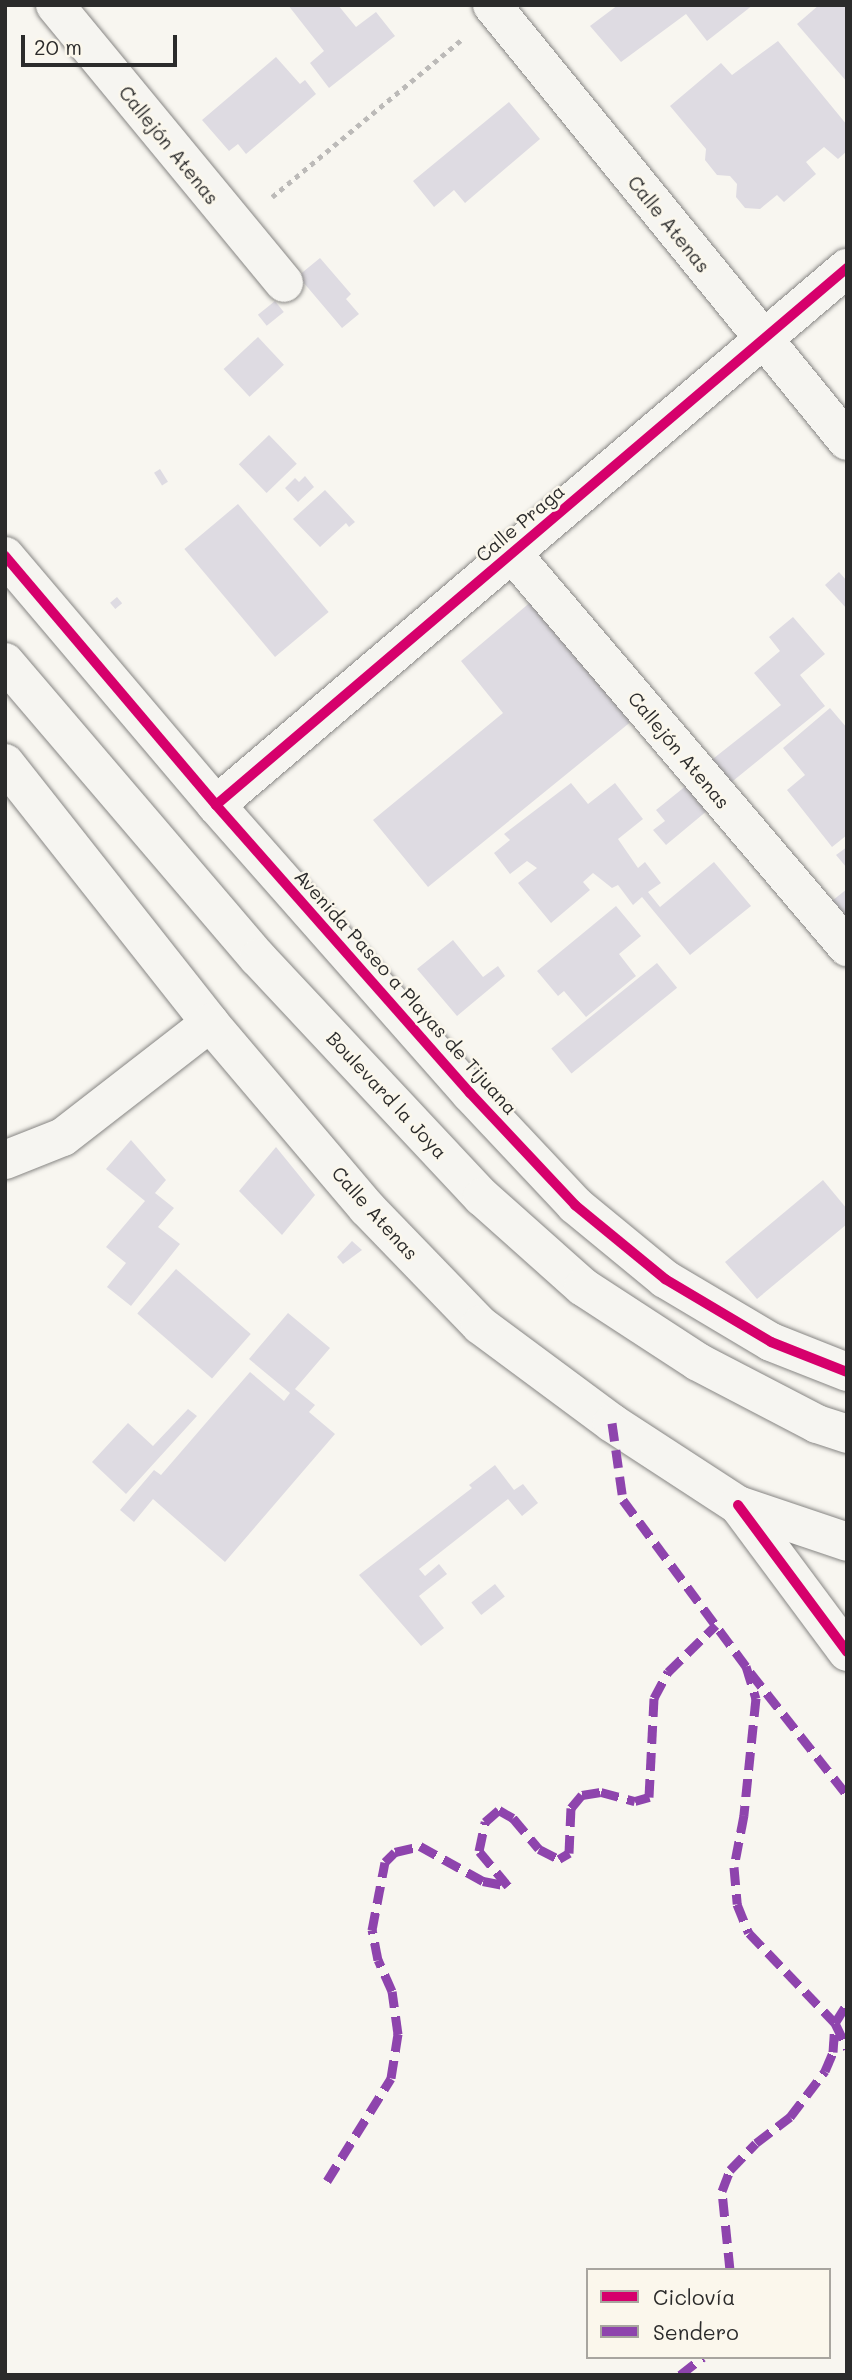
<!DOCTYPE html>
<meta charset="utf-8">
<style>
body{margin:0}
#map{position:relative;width:852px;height:2380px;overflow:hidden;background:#f8f6f0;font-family:Mali,sans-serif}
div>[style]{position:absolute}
.building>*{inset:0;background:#dedbe2;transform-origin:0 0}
.path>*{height:4.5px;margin-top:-2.25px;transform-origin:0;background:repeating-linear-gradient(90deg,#bcbab8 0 5px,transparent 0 10px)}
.roads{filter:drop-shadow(0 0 2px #878684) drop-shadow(0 0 2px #878684)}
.minor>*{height:38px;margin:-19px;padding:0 19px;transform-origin:19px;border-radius:19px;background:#f6f5f1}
.major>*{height:38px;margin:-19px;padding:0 19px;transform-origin:19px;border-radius:19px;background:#f6f5f1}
.quiet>*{height:9px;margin-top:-4.5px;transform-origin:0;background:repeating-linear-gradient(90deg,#8e44ad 0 18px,transparent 0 27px)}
.cycleway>*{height:10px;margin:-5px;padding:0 5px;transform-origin:5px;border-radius:5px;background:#d6006c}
span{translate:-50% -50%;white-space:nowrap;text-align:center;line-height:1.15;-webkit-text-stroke:5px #fbf7ec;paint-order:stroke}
.street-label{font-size:19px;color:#2b2b2b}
.frame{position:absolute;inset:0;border:7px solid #2b2b2b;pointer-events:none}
.legend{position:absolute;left:586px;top:2268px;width:245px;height:91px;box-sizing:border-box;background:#fbf7ec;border:2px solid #a8a59f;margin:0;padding:9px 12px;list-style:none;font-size:21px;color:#2b2b2b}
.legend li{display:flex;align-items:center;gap:14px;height:35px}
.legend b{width:35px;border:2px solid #a8a59f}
.scale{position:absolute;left:21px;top:35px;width:156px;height:32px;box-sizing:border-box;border:4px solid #2b2b2b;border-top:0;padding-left:9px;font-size:21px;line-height:24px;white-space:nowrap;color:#2b2b2b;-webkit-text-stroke:5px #fbf7ec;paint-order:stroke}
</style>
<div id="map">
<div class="building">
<i style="clip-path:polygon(288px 5px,338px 5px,356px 27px,376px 12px,395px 36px,329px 88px,310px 63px,324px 51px)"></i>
<i style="clip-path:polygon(618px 5px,753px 5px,707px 41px,686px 14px,621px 62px,590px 26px)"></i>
<i style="clip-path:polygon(819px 5px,847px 5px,847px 82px,797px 24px)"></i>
<i style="clip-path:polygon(778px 41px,847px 125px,847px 151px,838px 159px,824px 147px,806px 162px,816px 174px,784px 202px,777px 195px,760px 209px,745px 208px,736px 197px,737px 184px,730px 176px,717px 175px,705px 160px,706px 149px,670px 106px,721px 63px,732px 75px)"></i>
<i style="clip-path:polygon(276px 57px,300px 84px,305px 80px,316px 94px,246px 154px,238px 144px,229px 151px,202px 120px)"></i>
<i style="clip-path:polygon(509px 102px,540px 139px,465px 203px,454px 190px,434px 207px,413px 181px)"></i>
<i style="clip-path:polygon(320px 258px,351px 294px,346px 299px,359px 314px,342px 328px,298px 276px)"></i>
<i style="left:275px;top:301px;width:14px;height:22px;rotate:51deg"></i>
<i style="left:258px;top:337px;width:38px;height:47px;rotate:47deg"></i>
<i style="left:269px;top:435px;width:40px;height:42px;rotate:46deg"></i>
<i style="left:160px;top:469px;width:15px;height:7px;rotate:58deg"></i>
<i style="clip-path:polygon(305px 476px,314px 487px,298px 502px,285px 488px,295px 478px,299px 482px)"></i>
<i style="clip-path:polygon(325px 490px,355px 522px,349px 527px,346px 523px,320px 547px,293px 519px)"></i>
<i style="left:238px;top:504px;width:141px;height:70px;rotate:50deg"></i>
<i style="clip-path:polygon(839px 572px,847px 581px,847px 609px,825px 585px)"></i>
<i style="left:117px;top:597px;width:8px;height:9px;rotate:50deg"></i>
<i style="clip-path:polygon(533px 600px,633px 720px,428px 887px,373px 820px,503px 713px,461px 661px)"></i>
<i style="clip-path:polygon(793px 617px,825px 654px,800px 675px,825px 706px,728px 785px,709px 762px,781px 705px,754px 673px,780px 651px,769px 637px)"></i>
<i style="clip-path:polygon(830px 708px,847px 728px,847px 835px,832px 847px,787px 790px,805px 775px,783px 748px)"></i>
<i style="clip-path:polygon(571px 783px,588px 804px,615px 783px,643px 819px,618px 839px,638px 868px,645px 862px,661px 883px,648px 892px,660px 907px,714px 862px,751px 906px,690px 955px,642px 897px,633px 905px,618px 885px,612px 888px,593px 873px,583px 882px,590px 890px,551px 923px,518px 883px,537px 868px,527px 861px,510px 874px,494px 853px,510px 840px,504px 834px)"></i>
<i style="clip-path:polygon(687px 785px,708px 810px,666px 845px,653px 830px,665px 821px,656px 810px)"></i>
<i style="clip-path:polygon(847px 847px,847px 868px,836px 855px)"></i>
<i style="clip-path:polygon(847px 889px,847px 927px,828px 904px)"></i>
<i style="clip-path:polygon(616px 906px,641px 936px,619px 954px,636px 976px,586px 1017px,564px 991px,558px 996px,537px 971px)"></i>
<i style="clip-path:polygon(453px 940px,483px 977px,498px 966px,505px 976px,457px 1016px,417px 969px)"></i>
<i style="left:657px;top:963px;width:32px;height:136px;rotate:51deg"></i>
<i style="clip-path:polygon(131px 1140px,166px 1180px,155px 1193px,174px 1208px,158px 1227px,180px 1244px,131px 1306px,107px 1287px,126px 1263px,106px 1247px,145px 1201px,106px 1169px)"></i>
<i style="clip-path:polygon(276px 1147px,315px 1195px,282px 1235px,239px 1191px)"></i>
<i style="clip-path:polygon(823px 1180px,847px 1209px,847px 1224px,757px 1299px,725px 1262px)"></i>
<i style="clip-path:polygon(352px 1241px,362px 1250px,343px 1264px,337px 1257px)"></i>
<i style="left:176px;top:1269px;width:99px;height:59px;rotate:41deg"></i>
<i style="clip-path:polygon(288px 1313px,330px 1348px,295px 1389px,315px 1405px,309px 1412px,335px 1434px,225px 1562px,153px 1499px,134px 1522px,120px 1510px,154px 1470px,161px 1475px,250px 1372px,284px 1401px,290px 1393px,249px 1359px)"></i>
<i style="clip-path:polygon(188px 1409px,197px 1416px,126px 1494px,92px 1462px,128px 1423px,153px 1446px)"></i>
<i style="clip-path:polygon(495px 1465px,514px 1490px,523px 1484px,538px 1503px,522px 1516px,508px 1499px,419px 1569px,425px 1576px,439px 1564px,447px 1574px,419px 1596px,444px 1628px,421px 1646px,359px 1575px,472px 1488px,469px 1485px)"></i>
<i style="left:495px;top:1584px;width:16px;height:30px;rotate:52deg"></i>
</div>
<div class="path">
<i style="left:272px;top:197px;width:247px;rotate:-39.7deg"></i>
</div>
<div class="roads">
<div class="minor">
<i style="left:55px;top:5px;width:360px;rotate:50.5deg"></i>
<i style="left:492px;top:5px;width:562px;rotate:50.85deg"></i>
<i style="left:511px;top:552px;width:519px;rotate:49.61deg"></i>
<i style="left:5px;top:556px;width:326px;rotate:49.7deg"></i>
<i style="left:216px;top:805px;width:384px;rotate:48.6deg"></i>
<i style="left:470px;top:1093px;width:154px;rotate:46.8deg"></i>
<i style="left:575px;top:1205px;width:117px;rotate:39.4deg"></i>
<i style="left:665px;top:1279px;width:123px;rotate:30.7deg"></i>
<i style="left:771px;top:1342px;width:82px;rotate:21.5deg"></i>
<i style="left:5px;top:763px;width:331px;rotate:51.7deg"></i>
<i style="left:210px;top:1023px;width:243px;rotate:49.7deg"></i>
<i style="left:367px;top:1208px;width:163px;rotate:46deg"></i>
<i style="left:480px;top:1325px;width:164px;rotate:36.6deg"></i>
<i style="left:612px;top:1423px;width:150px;rotate:33.1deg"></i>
<i style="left:738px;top:1505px;width:115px;rotate:18.7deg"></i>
<i style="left:216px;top:805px;width:829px;rotate:-40.4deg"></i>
<i style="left:5px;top:1160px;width:62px;rotate:-21.6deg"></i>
<i style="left:63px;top:1137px;width:186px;rotate:-37.8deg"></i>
<i style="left:738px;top:1505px;width:183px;rotate:53.4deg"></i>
</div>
<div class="major">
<i style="left:5px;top:662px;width:389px;rotate:49.5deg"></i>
<i style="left:258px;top:958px;width:328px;rotate:46.9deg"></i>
<i style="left:482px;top:1197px;width:135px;rotate:41.7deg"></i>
<i style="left:583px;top:1287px;width:137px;rotate:33.1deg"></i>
<i style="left:698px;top:1362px;width:134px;rotate:27.5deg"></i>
<i style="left:817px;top:1424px;width:32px;rotate:18deg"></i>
</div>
</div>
<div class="quiet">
<i style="left:612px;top:1423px;width:78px;rotate:81.9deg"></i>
<i style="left:623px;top:1500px;width:207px;rotate:53.5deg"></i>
<i style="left:746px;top:1666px;width:34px;rotate:73deg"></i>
<i style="left:756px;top:1698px;width:118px;rotate:95.9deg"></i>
<i style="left:744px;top:1815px;width:53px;rotate:100.9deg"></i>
<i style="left:734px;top:1867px;width:37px;rotate:85deg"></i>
<i style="left:737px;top:1904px;width:31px;rotate:68deg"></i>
<i style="left:749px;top:1933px;width:124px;rotate:46.3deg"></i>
<i style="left:835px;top:2023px;width:28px;rotate:64deg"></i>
<i style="left:750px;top:1672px;width:157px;rotate:51.7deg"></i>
<i style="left:327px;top:2181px;width:121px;rotate:-58.1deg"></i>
<i style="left:391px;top:2078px;width:45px;rotate:-81deg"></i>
<i style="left:398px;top:2034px;width:43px;rotate:-97.9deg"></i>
<i style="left:392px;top:1991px;width:34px;rotate:-114deg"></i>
<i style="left:378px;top:1960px;width:31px;rotate:-101deg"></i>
<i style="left:372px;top:1930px;width:69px;rotate:-79.2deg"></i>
<i style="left:385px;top:1862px;width:14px;rotate:-45deg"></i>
<i style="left:395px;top:1852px;width:26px;rotate:-13deg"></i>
<i style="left:420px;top:1846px;width:72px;rotate:29.1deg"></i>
<i style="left:483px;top:1881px;width:25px;rotate:11deg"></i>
<i style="left:508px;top:1886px;width:45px;rotate:-129.6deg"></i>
<i style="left:479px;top:1851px;width:30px;rotate:-78deg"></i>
<i style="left:485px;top:1822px;width:18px;rotate:-41deg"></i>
<i style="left:499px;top:1810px;width:16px;rotate:30deg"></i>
<i style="left:513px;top:1818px;width:40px;rotate:50deg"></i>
<i style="left:539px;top:1849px;width:22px;rotate:27deg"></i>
<i style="left:559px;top:1859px;width:12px;rotate:-31deg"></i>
<i style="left:569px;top:1853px;width:45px;rotate:-87.5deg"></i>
<i style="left:571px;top:1808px;width:17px;rotate:-50deg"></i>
<i style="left:582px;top:1795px;width:19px;rotate:-9deg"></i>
<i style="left:601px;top:1792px;width:35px;rotate:15deg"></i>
<i style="left:635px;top:1801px;width:15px;rotate:-16deg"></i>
<i style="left:649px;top:1797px;width:99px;rotate:-87.1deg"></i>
<i style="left:654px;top:1698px;width:30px;rotate:-62deg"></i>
<i style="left:668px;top:1672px;width:67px;rotate:-44.4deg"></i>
<i style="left:730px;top:2270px;width:79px;rotate:-95.8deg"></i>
<i style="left:722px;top:2191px;width:22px;rotate:-69deg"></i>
<i style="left:730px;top:2170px;width:37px;rotate:-46deg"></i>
<i style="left:756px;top:2143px;width:43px;rotate:-37.4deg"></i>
<i style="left:790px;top:2117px;width:58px;rotate:-52.7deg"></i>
<i style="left:825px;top:2071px;width:21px;rotate:-67deg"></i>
<i style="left:833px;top:2052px;width:29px;rotate:-86deg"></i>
<i style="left:835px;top:2023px;width:22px;rotate:-58deg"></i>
<i style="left:680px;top:2375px;width:29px;rotate:-38deg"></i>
</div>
<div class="cycleway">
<i style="left:5px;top:556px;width:326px;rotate:49.7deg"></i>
<i style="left:216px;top:805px;width:384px;rotate:48.6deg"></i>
<i style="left:470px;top:1093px;width:154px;rotate:46.8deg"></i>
<i style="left:575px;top:1205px;width:117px;rotate:39.4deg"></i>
<i style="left:665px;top:1279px;width:123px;rotate:30.7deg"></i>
<i style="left:771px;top:1342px;width:82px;rotate:21.5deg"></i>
<i style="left:216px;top:805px;width:829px;rotate:-40.4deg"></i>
<i style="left:738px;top:1505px;width:183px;rotate:53.4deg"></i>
</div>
<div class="street-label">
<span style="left:169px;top:145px;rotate:51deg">Callejón Atenas</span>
<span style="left:669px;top:224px;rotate:51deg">Calle Atenas</span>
<span style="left:520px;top:523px;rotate:-40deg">Calle Praga</span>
<span style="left:679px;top:750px;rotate:50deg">Callejón Atenas</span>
<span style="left:406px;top:992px;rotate:48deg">Avenida Paseo a Playas de Tijuana</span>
<span style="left:387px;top:1095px;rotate:47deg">Boulevard la Joya</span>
<span style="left:375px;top:1213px;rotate:48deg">Calle Atenas</span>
</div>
<div class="frame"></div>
<ul class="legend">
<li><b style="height:9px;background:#d6006c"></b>Ciclovía</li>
<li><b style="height:9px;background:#8e44ad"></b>Sendero</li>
</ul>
<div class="scale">20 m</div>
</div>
